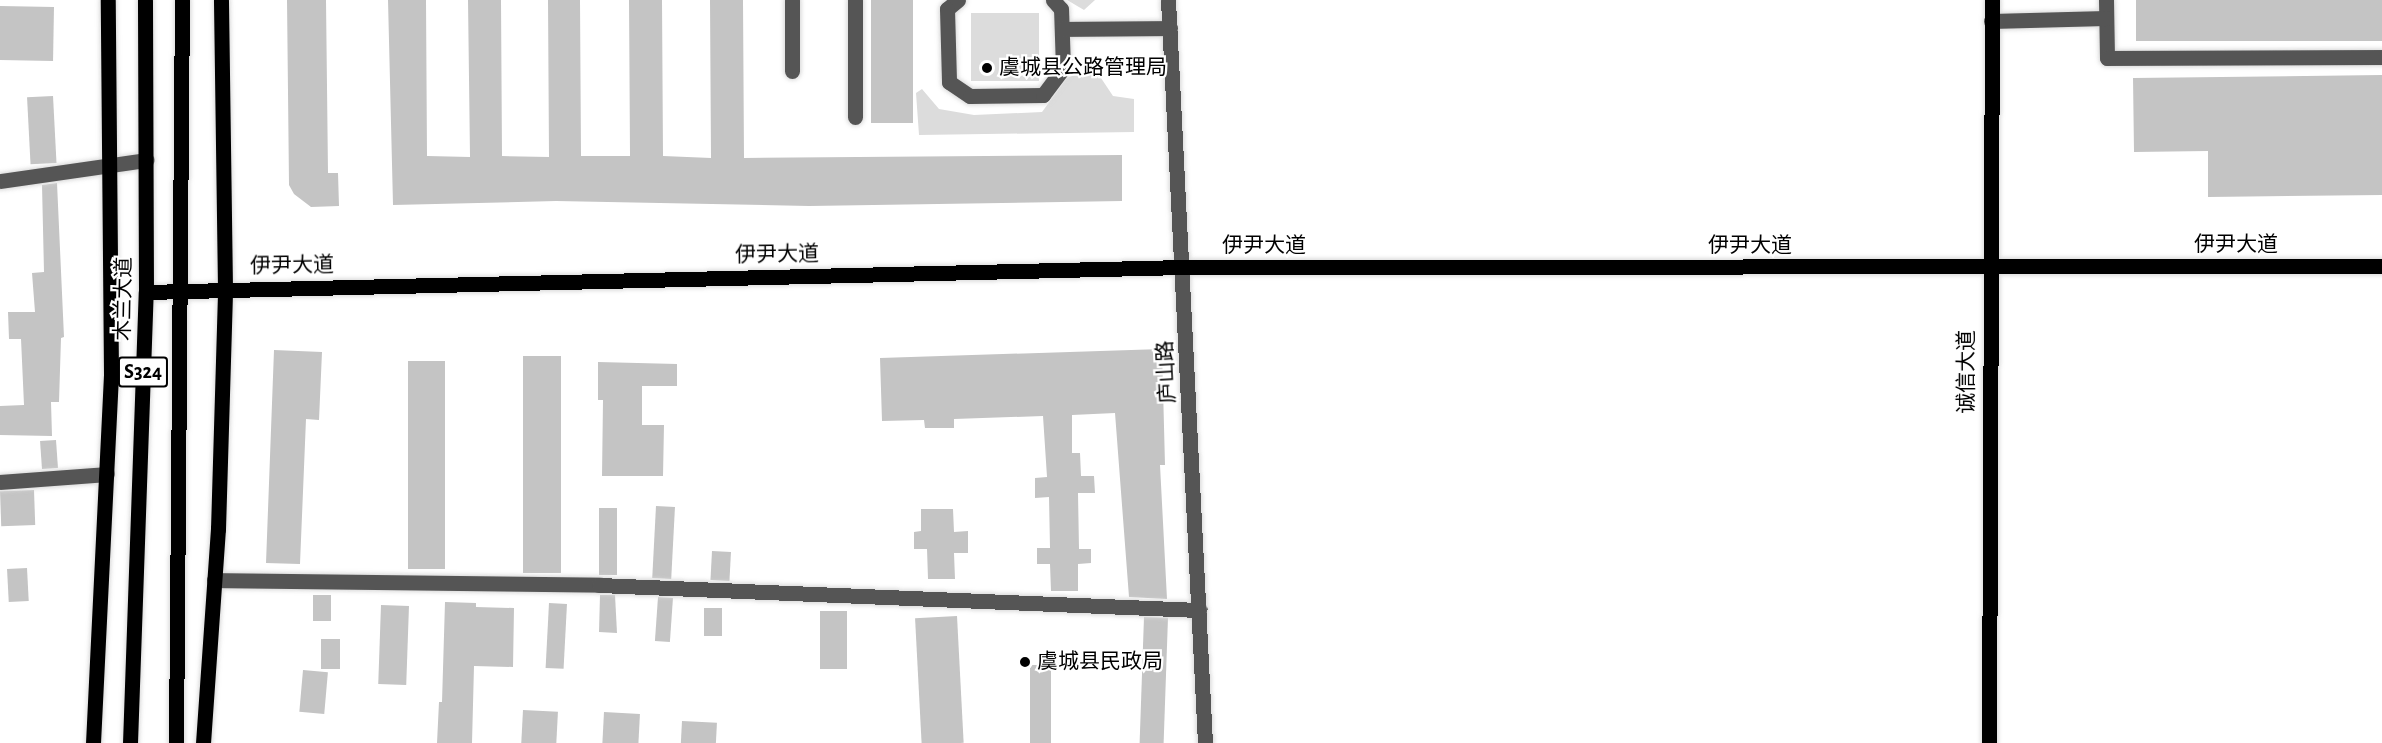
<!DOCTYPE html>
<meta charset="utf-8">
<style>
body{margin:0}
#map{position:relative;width:2382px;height:743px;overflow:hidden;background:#fff;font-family:"Alegreya Sans","Noto Sans SC",sans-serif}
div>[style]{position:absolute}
.green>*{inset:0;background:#dcdcdc;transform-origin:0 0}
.building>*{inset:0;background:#c4c4c4;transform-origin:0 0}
.roads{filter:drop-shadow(0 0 2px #dbdbdb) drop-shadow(0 0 2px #dbdbdb)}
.minor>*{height:15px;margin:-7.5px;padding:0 7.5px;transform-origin:7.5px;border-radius:7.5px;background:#555}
.major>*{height:15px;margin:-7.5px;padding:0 7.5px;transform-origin:7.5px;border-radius:7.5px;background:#000}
.dots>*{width:16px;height:16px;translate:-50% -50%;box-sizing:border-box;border:3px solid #fff;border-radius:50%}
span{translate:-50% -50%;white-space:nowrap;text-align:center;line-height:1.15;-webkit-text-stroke:4.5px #fff;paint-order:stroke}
.shield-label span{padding:2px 4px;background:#fff;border:2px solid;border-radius:4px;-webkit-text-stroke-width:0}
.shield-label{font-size:20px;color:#000;font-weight:700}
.poi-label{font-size:21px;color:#000}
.left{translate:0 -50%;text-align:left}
.street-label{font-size:21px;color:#000}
</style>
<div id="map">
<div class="green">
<i style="clip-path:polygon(1067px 0,1095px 0,1084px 10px)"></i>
<i style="left:1039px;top:13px;width:68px;height:68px;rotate:90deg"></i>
<i style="clip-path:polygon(1085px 71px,1101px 78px,1113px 96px,1134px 99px,1134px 132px,919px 135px,916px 93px,922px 89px,939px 109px,974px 115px,1042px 112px,1067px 78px)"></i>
</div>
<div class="building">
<i style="clip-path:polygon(287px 0,326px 0,328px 173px,338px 173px,339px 206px,311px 207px,294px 194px,289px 185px)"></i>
<i style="clip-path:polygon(388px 0,426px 0,427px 156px,470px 157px,468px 0,501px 0,502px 156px,549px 157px,548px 0,580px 0,581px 156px,630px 156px,629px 0,662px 0,663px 156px,711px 158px,710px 0,743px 0,744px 158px,1122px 155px,1122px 201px,809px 206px,556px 201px,393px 205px)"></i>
<i style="left:871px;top:0;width:42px;height:123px"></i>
<i style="left:2136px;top:0;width:246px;height:41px"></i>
<i style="left:0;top:6px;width:54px;height:54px;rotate:1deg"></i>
<i style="clip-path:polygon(2382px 75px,2382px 195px,2208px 197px,2208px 151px,2134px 152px,2133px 78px)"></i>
<i style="left:53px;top:96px;width:67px;height:26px;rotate:87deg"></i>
<i style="clip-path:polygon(57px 183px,64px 337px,61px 338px,59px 402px,51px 402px,52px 436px,0 435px,0 406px,24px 405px,21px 339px,9px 339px,8px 312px,35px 312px,32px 273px,44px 272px,42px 185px)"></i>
<i style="clip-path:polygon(1162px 349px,1165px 465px,1160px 465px,1167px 599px,1129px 597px,1115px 413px,1072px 415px,1072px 453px,1080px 453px,1081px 476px,1094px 476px,1095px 493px,1078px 493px,1079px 549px,1091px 549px,1091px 563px,1078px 564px,1078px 591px,1051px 591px,1050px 564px,1037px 564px,1037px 548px,1050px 548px,1049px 497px,1035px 498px,1035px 478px,1047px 477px,1043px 416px,954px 419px,954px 428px,925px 428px,924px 420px,882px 421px,880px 358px)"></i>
<i style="clip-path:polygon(274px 350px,322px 352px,319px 420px,306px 419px,300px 564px,266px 563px)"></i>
<i style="left:523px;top:356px;width:38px;height:217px"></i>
<i style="left:408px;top:361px;width:37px;height:208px"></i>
<i style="clip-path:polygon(598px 362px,677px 364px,677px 386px,642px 386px,642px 425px,664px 425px,663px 476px,602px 476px,603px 400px,598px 400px)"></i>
<i style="left:56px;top:440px;width:28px;height:16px;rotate:86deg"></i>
<i style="left:34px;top:490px;width:35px;height:34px;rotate:88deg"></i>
<i style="left:656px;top:506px;width:19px;height:72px;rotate:3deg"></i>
<i style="left:599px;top:508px;width:18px;height:67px"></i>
<i style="clip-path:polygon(921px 509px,953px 509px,954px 532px,968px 531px,968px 553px,954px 553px,955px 579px,928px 579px,927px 549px,914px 549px,914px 532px,921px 531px)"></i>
<i style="left:712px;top:551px;width:19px;height:29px;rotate:3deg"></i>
<i style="left:27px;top:568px;width:33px;height:20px;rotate:87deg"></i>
<i style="left:313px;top:595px;width:18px;height:26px"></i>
<i style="clip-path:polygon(600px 595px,615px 595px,617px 633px,599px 632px)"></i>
<i style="left:658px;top:597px;width:15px;height:44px;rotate:4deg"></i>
<i style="clip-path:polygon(445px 602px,476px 603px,476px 607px,514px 608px,513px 667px,474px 666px,472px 743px,437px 743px,439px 702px,442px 702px)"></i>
<i style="left:549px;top:603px;width:18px;height:65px;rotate:3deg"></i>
<i style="left:381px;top:605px;width:28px;height:79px;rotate:2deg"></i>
<i style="left:704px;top:608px;width:18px;height:28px"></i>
<i style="left:820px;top:611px;width:27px;height:58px"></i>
<i style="left:957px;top:616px;width:127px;height:42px;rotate:87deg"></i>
<i style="left:1144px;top:617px;width:24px;height:126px;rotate:2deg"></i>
<i style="left:321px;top:639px;width:19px;height:30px"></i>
<i style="left:1030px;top:665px;width:21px;height:78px"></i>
<i style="left:303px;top:670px;width:25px;height:42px;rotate:5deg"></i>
<i style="left:523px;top:710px;width:35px;height:33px;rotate:3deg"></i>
<i style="left:604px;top:712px;width:36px;height:31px;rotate:3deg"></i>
<i style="left:682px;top:721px;width:35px;height:22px;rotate:3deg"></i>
</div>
<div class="roads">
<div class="minor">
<i style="left:958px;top:0;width:14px;rotate:141deg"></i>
<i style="left:947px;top:9px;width:73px;rotate:88.4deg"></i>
<i style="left:949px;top:82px;width:25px;rotate:34deg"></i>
<i style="left:970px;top:96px;width:73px;rotate:-0.8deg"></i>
<i style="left:1043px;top:95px;width:34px;rotate:-53deg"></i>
<i style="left:1063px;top:68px;width:59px;rotate:-91.9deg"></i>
<i style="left:1061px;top:9px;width:12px;rotate:-132deg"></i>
<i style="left:1168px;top:0;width:744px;rotate:87.15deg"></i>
<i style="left:2106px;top:0;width:58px;rotate:89deg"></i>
<i style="left:2107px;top:58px;width:275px;rotate:-0.2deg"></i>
<i style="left:1991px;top:21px;width:115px;rotate:-1.5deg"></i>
<i style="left:1062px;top:29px;width:108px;rotate:-0.5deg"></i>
<i style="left:792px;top:71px;width:71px;rotate:-90deg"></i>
<i style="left:855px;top:117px;width:117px;rotate:-90deg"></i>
<i style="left:0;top:181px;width:148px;rotate:-8.2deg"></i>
<i style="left:0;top:482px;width:107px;rotate:-4.3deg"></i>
<i style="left:214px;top:580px;width:385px;rotate:0.7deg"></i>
<i style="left:599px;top:585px;width:601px;rotate:2.39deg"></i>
</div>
<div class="major">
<i style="left:146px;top:292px;width:1038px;rotate:-1.38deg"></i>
<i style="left:1184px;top:267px;width:1198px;rotate:-0.05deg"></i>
<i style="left:93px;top:743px;width:369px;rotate:-87.2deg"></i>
<i style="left:111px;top:374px;width:374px;rotate:-90.5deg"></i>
<i style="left:130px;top:743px;width:451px;rotate:-88deg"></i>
<i style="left:146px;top:292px;width:292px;rotate:-90.2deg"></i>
<i style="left:176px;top:743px;width:743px;rotate:-89.54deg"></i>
<i style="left:203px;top:743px;width:215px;rotate:-86deg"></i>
<i style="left:218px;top:529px;width:241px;rotate:-88.3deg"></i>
<i style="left:225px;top:288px;width:288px;rotate:-90.8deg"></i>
<i style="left:1989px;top:743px;width:743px;rotate:-89.77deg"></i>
</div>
</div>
<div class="dots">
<i style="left:987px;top:68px;background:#000"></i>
<i style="left:1025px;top:662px;background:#000"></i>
</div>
<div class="shield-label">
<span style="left:143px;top:372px">S324</span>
</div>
<div class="poi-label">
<span class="left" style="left:999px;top:68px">虞城县公路管理局</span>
<span class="left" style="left:1037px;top:662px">虞城县民政局</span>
</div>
<div class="street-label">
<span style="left:2236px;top:245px">伊尹大道</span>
<span style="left:1264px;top:246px">伊尹大道</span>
<span style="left:1750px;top:246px">伊尹大道</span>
<span style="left:777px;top:255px;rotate:-1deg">伊尹大道</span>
<span style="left:292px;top:266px;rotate:-1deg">伊尹大道</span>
<span style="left:124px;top:299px;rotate:-89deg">木兰大道</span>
<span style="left:1167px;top:372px;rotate:-93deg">庐山路</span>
<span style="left:1967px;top:372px;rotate:-90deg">诚信大道</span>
</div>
</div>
